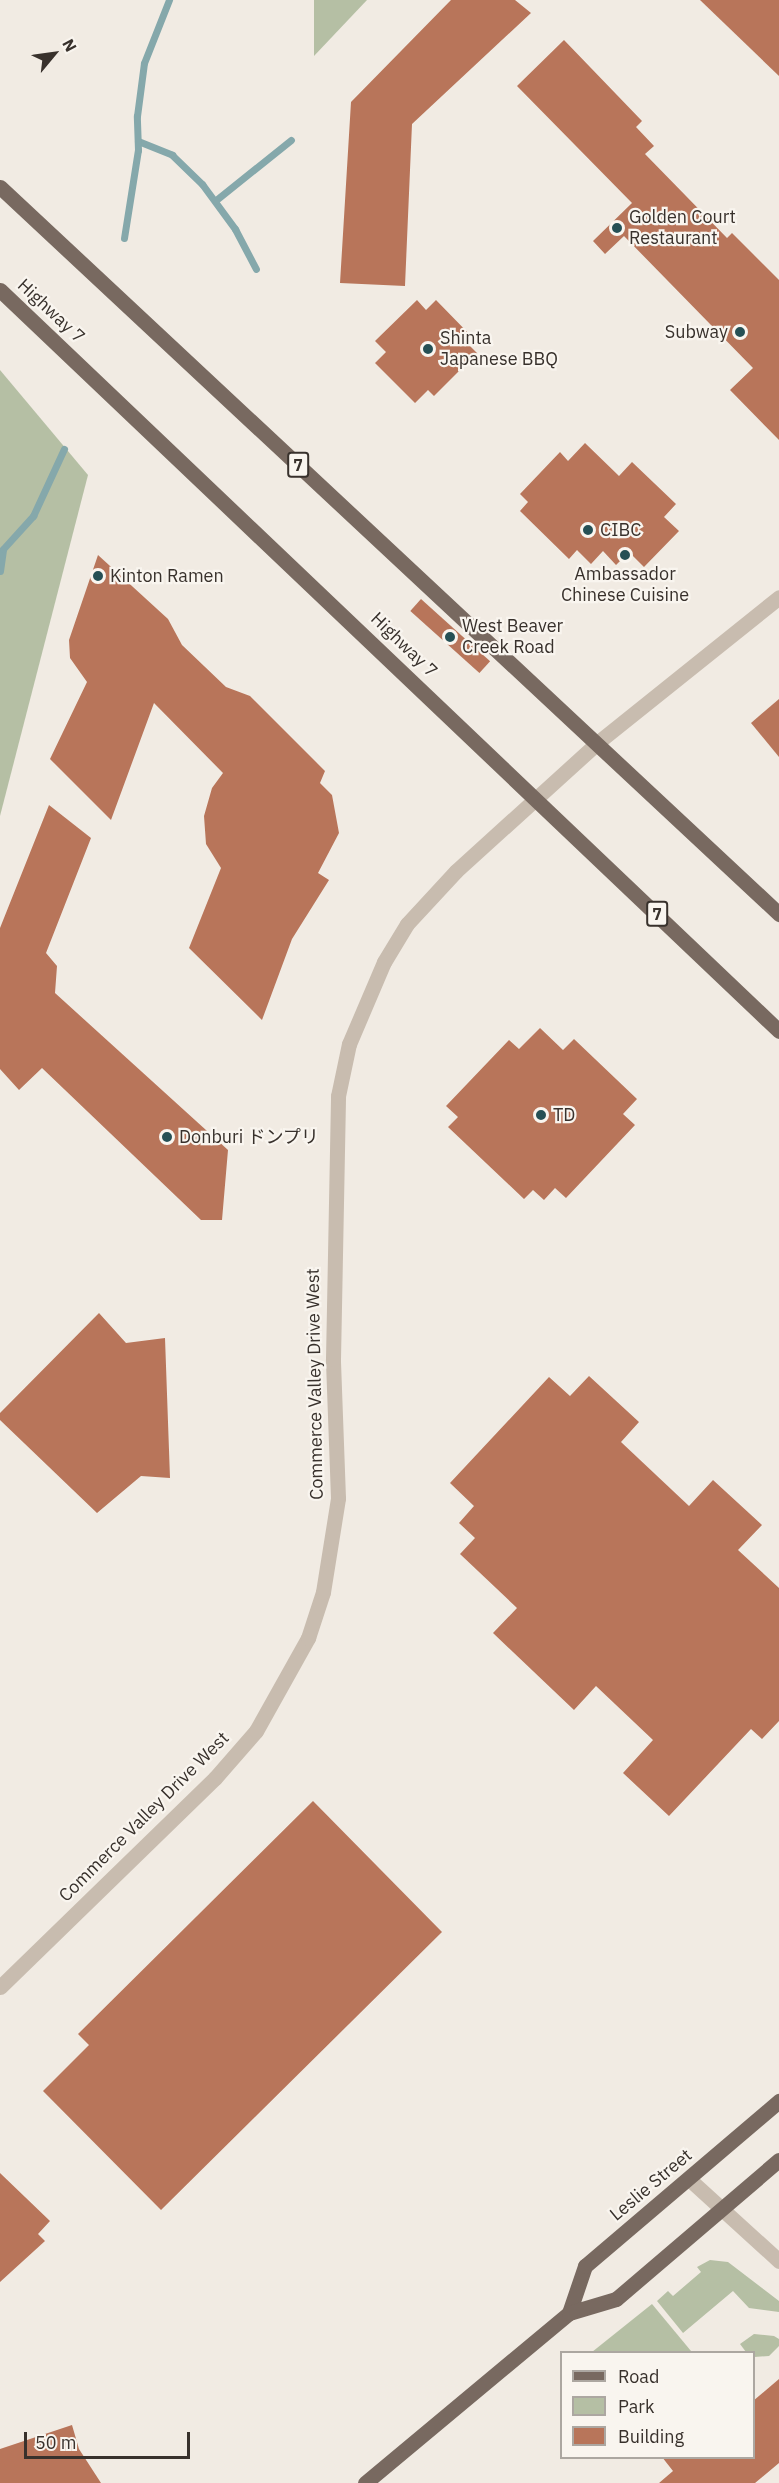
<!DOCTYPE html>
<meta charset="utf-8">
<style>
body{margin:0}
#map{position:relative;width:779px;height:2483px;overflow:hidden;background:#f1ebe3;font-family:"IBM Plex Sans","Noto Sans JP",sans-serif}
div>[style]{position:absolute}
.green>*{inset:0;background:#b5bfa4}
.stream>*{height:7px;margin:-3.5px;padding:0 3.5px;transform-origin:3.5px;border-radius:3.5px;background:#85a8ab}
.building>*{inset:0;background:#b8755a;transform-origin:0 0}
.minor>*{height:15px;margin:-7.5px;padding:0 7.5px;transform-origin:7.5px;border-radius:7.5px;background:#c8bcaf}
.major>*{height:15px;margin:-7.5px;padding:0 7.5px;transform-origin:7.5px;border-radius:7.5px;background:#786960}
.dots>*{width:16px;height:16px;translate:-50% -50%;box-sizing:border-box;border:3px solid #f9f5ef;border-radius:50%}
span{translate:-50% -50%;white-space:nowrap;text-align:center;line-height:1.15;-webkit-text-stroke:4.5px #f9f5ef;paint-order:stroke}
.shield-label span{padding:2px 4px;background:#f9f5ef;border:2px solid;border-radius:4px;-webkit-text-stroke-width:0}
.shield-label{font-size:16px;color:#38312c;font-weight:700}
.poi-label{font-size:18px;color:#38312c}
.left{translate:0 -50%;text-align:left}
.right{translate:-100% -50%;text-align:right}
.street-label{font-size:18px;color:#38312c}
.legend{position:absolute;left:560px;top:2351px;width:195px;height:108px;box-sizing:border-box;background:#f9f5ef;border:2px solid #aca7a1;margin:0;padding:8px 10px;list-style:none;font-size:18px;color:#38312c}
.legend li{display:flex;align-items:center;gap:12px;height:30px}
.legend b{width:30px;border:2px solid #aca7a1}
.north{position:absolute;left:24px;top:24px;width:60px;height:60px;-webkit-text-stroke:4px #f9f5ef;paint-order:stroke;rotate:61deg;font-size:16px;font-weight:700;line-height:24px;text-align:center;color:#38312c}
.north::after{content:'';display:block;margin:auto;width:21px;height:27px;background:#38312c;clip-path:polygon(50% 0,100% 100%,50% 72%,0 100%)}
.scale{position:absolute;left:24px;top:2432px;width:166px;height:27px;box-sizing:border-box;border:3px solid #38312c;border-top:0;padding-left:8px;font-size:18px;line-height:21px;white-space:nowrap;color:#38312c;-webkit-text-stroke:4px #f9f5ef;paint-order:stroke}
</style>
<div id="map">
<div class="green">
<i style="clip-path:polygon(314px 0,367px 0,314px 56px)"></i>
<i style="clip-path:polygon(0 370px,88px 475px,0 816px)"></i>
<i style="clip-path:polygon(710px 2260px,728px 2262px,779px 2301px,779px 2312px,749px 2308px,733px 2291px,683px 2333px,657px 2301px,668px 2291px,673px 2296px,701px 2272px,697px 2267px)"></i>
<i style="clip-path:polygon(652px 2304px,691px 2351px,592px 2352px)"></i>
<i style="clip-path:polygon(754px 2334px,774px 2336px,779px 2339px,779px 2346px,769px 2356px,754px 2357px,754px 2352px,746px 2352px,740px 2344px)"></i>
</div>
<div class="stream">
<i style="left:138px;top:141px;width:37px;rotate:22deg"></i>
<i style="left:172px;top:155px;width:42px;rotate:44deg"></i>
<i style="left:202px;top:184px;width:56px;rotate:53.7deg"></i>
<i style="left:235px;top:229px;width:45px;rotate:62.3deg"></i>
<i style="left:216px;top:200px;width:96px;rotate:-38.7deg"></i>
<i style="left:124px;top:238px;width:89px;rotate:-81deg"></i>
<i style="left:138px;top:150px;width:34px;rotate:-92deg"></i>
<i style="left:137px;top:116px;width:53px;rotate:-82.5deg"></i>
<i style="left:144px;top:63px;width:68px;rotate:-68.4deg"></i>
<i style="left:0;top:571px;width:22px;rotate:-82deg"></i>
<i style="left:3px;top:549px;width:45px;rotate:-47.7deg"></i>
<i style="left:33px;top:516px;width:74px;rotate:-65.2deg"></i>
</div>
<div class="building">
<i style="clip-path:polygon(451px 0,515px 0,531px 13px,412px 124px,405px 286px,340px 283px,351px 102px)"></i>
<i style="clip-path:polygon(700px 0,779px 0,779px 76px)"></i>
<i style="clip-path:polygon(564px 40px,642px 121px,636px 127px,654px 146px,645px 154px,727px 238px,732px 233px,779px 280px,779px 440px,730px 390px,753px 368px,624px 236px,605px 254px,593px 241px,632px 203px,517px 86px)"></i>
<i style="clip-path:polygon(417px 300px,426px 310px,436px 300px,475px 340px,470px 346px,477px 353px,434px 396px,428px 390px,415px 403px,375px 363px,386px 352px,375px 341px)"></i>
<i style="clip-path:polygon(585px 443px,619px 476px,632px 462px,676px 504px,664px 517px,679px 531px,644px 567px,629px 552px,616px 565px,603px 551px,591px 564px,577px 550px,569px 559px,520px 511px,528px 502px,520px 494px,560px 452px,568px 461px)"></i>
<i style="clip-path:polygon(98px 555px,168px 619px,182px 645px,226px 687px,250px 696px,325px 771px,320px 783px,332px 795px,339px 833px,318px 873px,329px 880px,292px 939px,262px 1020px,189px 948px,221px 868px,206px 844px,204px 816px,212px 788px,223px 773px,154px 703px,111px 820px,50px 759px,87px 682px,70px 658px,69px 640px)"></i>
<i style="left:421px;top:599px;width:93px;height:16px;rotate:42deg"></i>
<i style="clip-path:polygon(779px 699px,779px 757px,751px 723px)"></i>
<i style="clip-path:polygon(49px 805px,91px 838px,46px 953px,57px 966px,55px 993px,228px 1150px,222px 1220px,201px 1220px,42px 1068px,19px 1090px,0 1069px,0 928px)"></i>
<i style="clip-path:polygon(540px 1028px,563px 1050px,574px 1039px,637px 1099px,623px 1114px,635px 1125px,566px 1198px,555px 1188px,544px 1200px,533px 1190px,524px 1199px,448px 1127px,458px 1117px,446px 1106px,509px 1040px,519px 1049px)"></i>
<i style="clip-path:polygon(99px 1313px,126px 1343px,165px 1338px,170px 1478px,141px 1476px,97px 1513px,0 1420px,0 1413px)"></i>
<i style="clip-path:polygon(589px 1376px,639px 1422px,621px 1442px,689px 1506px,713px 1480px,762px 1525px,738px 1550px,779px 1588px,779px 1721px,762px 1739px,751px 1729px,669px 1816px,623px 1773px,653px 1740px,596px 1686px,574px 1710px,493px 1633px,517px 1608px,460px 1554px,475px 1538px,459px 1523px,474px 1506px,450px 1483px,549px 1377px,570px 1396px)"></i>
<i style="clip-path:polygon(313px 1801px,442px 1932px,161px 2210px,43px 2091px,89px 2045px,78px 2034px)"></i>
<i style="clip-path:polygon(0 2173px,50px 2221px,38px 2234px,45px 2241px,0 2282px)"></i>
<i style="clip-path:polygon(779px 2379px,779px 2463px,755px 2483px,659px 2483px,673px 2471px,662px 2457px,753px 2457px,753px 2401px)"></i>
<i style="clip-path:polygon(72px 2425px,79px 2449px,101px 2483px,0 2483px,0 2449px)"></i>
</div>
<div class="minor">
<i style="left:0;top:1987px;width:300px;rotate:-44.2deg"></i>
<i style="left:215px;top:1778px;width:62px;rotate:-48.9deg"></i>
<i style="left:256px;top:1731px;width:107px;rotate:-60.8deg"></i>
<i style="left:308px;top:1638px;width:48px;rotate:-71.9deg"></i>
<i style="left:323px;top:1592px;width:95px;rotate:-80.9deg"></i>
<i style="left:338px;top:1498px;width:139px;rotate:-92.1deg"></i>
<i style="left:333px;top:1359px;width:263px;rotate:-88.9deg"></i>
<i style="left:338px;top:1096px;width:53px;rotate:-78.1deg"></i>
<i style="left:349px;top:1044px;width:89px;rotate:-66.9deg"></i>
<i style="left:384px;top:962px;width:44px;rotate:-58.8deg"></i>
<i style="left:407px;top:924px;width:72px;rotate:-47.2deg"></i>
<i style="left:456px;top:871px;width:190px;rotate:-42.2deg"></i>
<i style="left:597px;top:743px;width:233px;rotate:-38.7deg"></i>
<i style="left:689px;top:2179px;width:122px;rotate:42.3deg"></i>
</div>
<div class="major">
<i style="left:0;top:187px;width:1066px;rotate:43.02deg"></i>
<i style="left:0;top:290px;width:1075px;rotate:43.57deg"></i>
<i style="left:569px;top:2313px;width:50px;rotate:-71.2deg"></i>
<i style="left:585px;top:2266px;width:255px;rotate:-40.4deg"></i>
<i style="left:365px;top:2483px;width:266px;rotate:-39.8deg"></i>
<i style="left:569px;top:2313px;width:49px;rotate:-16.6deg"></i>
<i style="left:616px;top:2299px;width:214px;rotate:-40.5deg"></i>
</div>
<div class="dots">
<i style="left:617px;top:228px;background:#265055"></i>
<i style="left:740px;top:332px;background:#265055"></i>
<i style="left:428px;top:349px;background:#265055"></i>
<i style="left:588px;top:530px;background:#265055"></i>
<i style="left:625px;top:555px;background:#265055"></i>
<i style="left:98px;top:576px;background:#265055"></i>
<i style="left:450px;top:637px;background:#265055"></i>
<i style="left:541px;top:1115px;background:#265055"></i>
<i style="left:167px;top:1137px;background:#265055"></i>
</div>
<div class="shield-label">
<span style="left:298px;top:465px">7</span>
<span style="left:657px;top:914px">7</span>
</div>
<div class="poi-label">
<span class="left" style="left:629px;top:228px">Golden Court<br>Restaurant</span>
<span class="right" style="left:728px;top:332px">Subway</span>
<span class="left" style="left:440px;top:349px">Shinta<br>Japanese BBQ</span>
<span class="left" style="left:600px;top:530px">CIBC</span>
<span style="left:625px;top:585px">Ambassador<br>Chinese Cuisine</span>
<span class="left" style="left:110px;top:576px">Kinton Ramen</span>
<span class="left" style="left:462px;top:637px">West Beaver<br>Creek Road</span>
<span class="left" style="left:553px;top:1115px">TD</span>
<span class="left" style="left:179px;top:1137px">Donburi ドンプリ</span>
</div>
<div class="street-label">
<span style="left:51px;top:311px;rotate:43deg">Highway 7</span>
<span style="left:404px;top:645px;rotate:44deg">Highway 7</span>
<span style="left:315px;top:1384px;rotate:-91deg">Commerce Valley Drive West</span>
<span style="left:144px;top:1817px;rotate:-45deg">Commerce Valley Drive West</span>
<span style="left:651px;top:2185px;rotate:-40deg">Leslie Street</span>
</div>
<ul class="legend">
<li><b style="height:8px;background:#786960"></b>Road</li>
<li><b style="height:16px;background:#b5bfa4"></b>Park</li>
<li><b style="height:16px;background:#b8755a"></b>Building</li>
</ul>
<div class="north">N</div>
<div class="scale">50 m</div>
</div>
